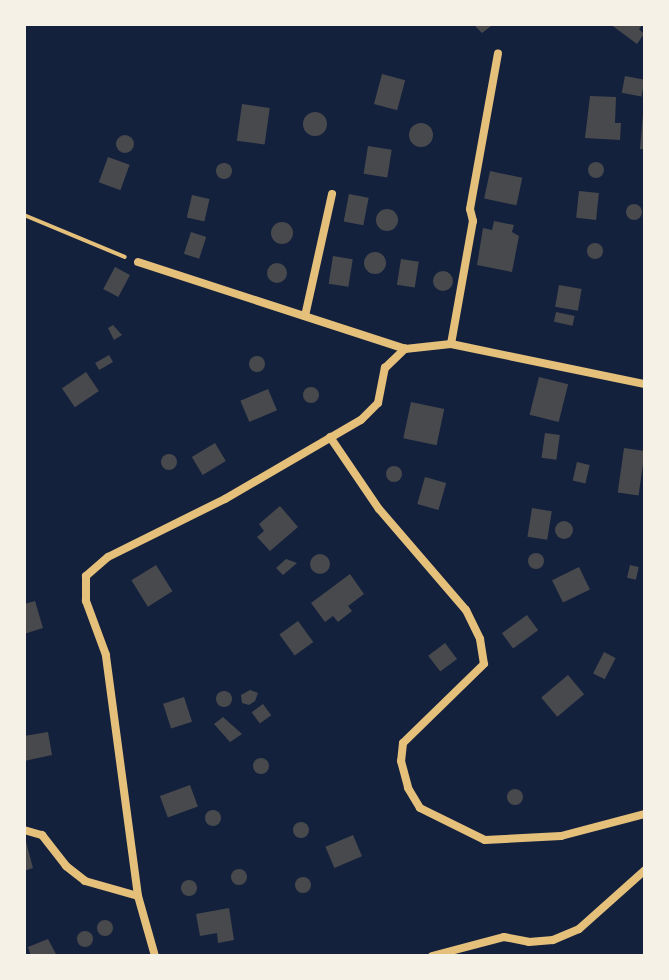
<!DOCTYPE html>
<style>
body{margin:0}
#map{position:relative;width:669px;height:980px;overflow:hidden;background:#14213d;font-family:Raleway,sans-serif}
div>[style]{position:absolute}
.building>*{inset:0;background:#48494c;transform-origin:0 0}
.round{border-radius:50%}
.path>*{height:4px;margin:-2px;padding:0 2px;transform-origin:2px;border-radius:2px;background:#e5c07b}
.minor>*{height:8px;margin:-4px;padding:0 4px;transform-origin:4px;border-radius:4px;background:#e5c07b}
span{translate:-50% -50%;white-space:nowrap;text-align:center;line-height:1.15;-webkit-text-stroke:8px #f6f1e7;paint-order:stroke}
.frame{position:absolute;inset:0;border:26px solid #f6f1e7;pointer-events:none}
</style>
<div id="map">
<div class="building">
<i style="clip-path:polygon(473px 24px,491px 24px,491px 26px,482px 33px)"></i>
<i style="clip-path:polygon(610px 24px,643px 24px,639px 29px,644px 34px,637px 44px)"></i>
<i style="left:382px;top:74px;width:24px;height:31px;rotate:15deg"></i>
<i style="left:625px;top:76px;width:20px;height:17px;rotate:11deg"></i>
<i style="clip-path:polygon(590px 96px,616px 97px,615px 123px,621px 123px,620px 140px,585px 138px)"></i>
<i style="left:242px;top:104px;width:28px;height:37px;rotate:8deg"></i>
<i class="round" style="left:303px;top:112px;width:24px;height:24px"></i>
<i style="clip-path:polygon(643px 114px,645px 114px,645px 149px,640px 149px)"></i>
<i class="round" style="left:409px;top:123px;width:24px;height:24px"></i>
<i class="round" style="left:116px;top:135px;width:18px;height:18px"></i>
<i style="left:368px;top:146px;width:24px;height:28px;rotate:9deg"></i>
<i style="left:108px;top:157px;width:23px;height:27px;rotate:20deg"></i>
<i class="round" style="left:588px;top:162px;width:16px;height:16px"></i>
<i class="round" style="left:216px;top:163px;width:16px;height:16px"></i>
<i style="left:490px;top:171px;width:33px;height:28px;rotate:12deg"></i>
<i style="left:579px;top:191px;width:20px;height:27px;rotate:6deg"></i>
<i style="left:349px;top:194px;width:20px;height:28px;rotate:11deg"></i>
<i style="left:192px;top:195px;width:18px;height:23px;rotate:13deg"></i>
<i class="round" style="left:626px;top:204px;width:16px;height:16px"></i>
<i class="round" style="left:376px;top:209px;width:22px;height:22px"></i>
<i style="clip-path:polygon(494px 221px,514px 225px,512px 232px,519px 236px,512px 272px,477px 265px,483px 228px,492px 230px)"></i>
<i class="round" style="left:271px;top:222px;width:22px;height:22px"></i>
<i style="left:191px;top:232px;width:16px;height:23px;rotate:18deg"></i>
<i class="round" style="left:587px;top:243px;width:16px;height:16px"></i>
<i class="round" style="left:364px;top:252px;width:22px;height:22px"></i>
<i style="left:333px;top:256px;width:20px;height:28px;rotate:9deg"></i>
<i style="left:401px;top:259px;width:18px;height:26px;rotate:9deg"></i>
<i class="round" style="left:267px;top:263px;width:20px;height:20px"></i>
<i style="left:115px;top:267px;width:17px;height:25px;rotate:28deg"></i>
<i class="round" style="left:433px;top:271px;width:20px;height:20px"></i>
<i style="left:559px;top:285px;width:23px;height:22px;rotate:10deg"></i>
<i style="left:556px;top:312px;width:19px;height:10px;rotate:12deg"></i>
<i style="clip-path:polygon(113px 325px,122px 335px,114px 340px,108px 328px)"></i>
<i style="left:109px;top:355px;width:8px;height:16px;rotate:60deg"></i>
<i class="round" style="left:249px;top:356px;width:16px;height:16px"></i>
<i style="left:86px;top:372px;width:23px;height:29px;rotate:56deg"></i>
<i style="left:539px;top:377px;width:30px;height:39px;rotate:14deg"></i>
<i class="round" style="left:303px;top:387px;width:16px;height:16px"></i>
<i style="left:268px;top:389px;width:23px;height:30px;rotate:67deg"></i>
<i style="left:411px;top:402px;width:34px;height:37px;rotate:12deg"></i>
<i style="left:545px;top:433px;width:15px;height:25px;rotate:8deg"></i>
<i style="left:215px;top:443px;width:21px;height:27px;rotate:59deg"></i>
<i style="left:624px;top:448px;width:21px;height:45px;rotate:8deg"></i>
<i class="round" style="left:161px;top:454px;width:16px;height:16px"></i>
<i style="left:577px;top:462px;width:13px;height:19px;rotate:13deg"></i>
<i class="round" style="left:386px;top:466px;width:16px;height:16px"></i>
<i style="left:425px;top:477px;width:22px;height:28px;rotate:16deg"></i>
<i style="clip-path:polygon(280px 506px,298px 527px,270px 551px,257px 537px,264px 531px,259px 524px)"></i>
<i style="left:532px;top:508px;width:20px;height:29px;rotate:9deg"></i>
<i class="round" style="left:555px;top:521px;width:18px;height:18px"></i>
<i class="round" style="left:528px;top:553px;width:16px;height:16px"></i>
<i class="round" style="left:310px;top:554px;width:20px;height:20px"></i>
<i style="clip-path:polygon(286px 559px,297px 563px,283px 575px,276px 568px)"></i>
<i style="left:156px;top:565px;width:31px;height:29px;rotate:58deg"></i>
<i style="left:630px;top:565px;width:9px;height:13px;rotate:13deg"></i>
<i style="left:579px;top:567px;width:25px;height:30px;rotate:64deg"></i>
<i style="clip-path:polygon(350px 574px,364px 594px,348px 606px,352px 611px,338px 622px,333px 616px,325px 622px,311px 603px)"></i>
<i style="clip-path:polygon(35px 601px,43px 628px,24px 634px,24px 604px)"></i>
<i style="left:527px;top:615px;width:19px;height:31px;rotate:54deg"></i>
<i style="left:298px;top:621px;width:26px;height:23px;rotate:54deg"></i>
<i style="left:445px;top:643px;width:20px;height:21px;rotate:53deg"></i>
<i style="left:604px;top:652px;width:13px;height:24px;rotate:27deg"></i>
<i style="left:568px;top:675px;width:25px;height:35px;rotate:50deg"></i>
<i style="clip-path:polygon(250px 690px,258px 693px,255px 701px,249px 705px,242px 703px,241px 695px)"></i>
<i class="round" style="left:216px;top:691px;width:16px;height:16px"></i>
<i style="left:184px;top:697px;width:26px;height:22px;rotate:72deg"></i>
<i style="left:263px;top:704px;width:14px;height:14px;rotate:54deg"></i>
<i style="clip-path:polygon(223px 717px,242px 734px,230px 742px,214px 724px)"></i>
<i style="clip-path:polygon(48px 732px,52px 755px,24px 761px,24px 736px)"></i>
<i class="round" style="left:253px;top:758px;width:16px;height:16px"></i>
<i style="left:190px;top:785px;width:23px;height:32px;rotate:70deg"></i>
<i class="round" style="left:507px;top:789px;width:16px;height:16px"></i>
<i class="round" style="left:205px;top:810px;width:16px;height:16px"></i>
<i class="round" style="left:293px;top:822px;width:16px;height:16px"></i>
<i style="left:353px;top:835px;width:23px;height:30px;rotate:67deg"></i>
<i style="clip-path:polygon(25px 838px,33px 868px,24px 871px,24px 839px)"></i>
<i class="round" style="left:231px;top:869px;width:16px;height:16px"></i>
<i class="round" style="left:295px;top:877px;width:16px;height:16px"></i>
<i class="round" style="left:181px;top:880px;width:16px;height:16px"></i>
<i style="clip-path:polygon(229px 908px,234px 940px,218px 943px,217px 933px,200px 936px,196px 914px)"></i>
<i class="round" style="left:97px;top:920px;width:16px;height:16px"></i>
<i class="round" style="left:77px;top:931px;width:16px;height:16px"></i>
<i style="clip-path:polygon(48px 939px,57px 956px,31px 956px,28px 947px)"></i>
</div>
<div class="path">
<i style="left:24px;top:215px;width:109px;rotate:22.6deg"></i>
</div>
<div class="minor">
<i style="left:138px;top:262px;width:281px;rotate:18deg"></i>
<i style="left:405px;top:349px;width:46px;rotate:-6.2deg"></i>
<i style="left:451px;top:344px;width:198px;rotate:11.7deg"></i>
<i style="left:305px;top:316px;width:125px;rotate:-77.5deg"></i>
<i style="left:451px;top:344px;width:125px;rotate:-79.9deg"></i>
<i style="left:473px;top:221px;width:12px;rotate:-104deg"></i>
<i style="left:470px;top:209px;width:158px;rotate:-79.8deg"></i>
<i style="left:330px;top:437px;width:87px;rotate:55.8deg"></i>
<i style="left:379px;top:509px;width:133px;rotate:49.3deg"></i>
<i style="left:466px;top:610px;width:32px;rotate:64deg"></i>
<i style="left:480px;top:639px;width:25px;rotate:81deg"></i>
<i style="left:484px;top:664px;width:113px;rotate:135.7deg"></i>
<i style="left:403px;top:743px;width:18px;rotate:96deg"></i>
<i style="left:401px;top:761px;width:28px;rotate:75deg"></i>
<i style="left:408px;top:788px;width:23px;rotate:59deg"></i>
<i style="left:420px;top:808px;width:72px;rotate:26.2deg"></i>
<i style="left:485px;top:840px;width:76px;rotate:-3deg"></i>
<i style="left:561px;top:836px;width:87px;rotate:-14.7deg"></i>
<i style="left:24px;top:830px;width:19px;rotate:16deg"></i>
<i style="left:42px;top:835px;width:39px;rotate:52deg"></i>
<i style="left:66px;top:866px;width:24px;rotate:38deg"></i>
<i style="left:85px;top:881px;width:55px;rotate:15.8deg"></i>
<i style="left:155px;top:956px;width:62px;rotate:-105.8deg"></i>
<i style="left:138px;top:896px;width:243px;rotate:-97.6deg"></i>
<i style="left:106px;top:655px;width:58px;rotate:-110.3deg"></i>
<i style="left:86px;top:601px;width:25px;rotate:-90deg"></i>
<i style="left:86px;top:576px;width:29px;rotate:-41deg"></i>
<i style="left:108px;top:557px;width:131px;rotate:-26.4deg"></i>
<i style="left:225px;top:499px;width:157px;rotate:-30.2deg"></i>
<i style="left:361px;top:420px;width:24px;rotate:-45deg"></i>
<i style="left:378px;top:403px;width:36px;rotate:-79deg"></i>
<i style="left:385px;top:368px;width:28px;rotate:-44deg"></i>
<i style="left:432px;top:956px;width:74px;rotate:-14.8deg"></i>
<i style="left:504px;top:937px;width:25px;rotate:11deg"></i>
<i style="left:529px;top:942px;width:24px;rotate:-5deg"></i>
<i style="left:553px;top:940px;width:28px;rotate:-23deg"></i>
<i style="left:579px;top:929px;width:89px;rotate:-41.8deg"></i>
</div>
<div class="frame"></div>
</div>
